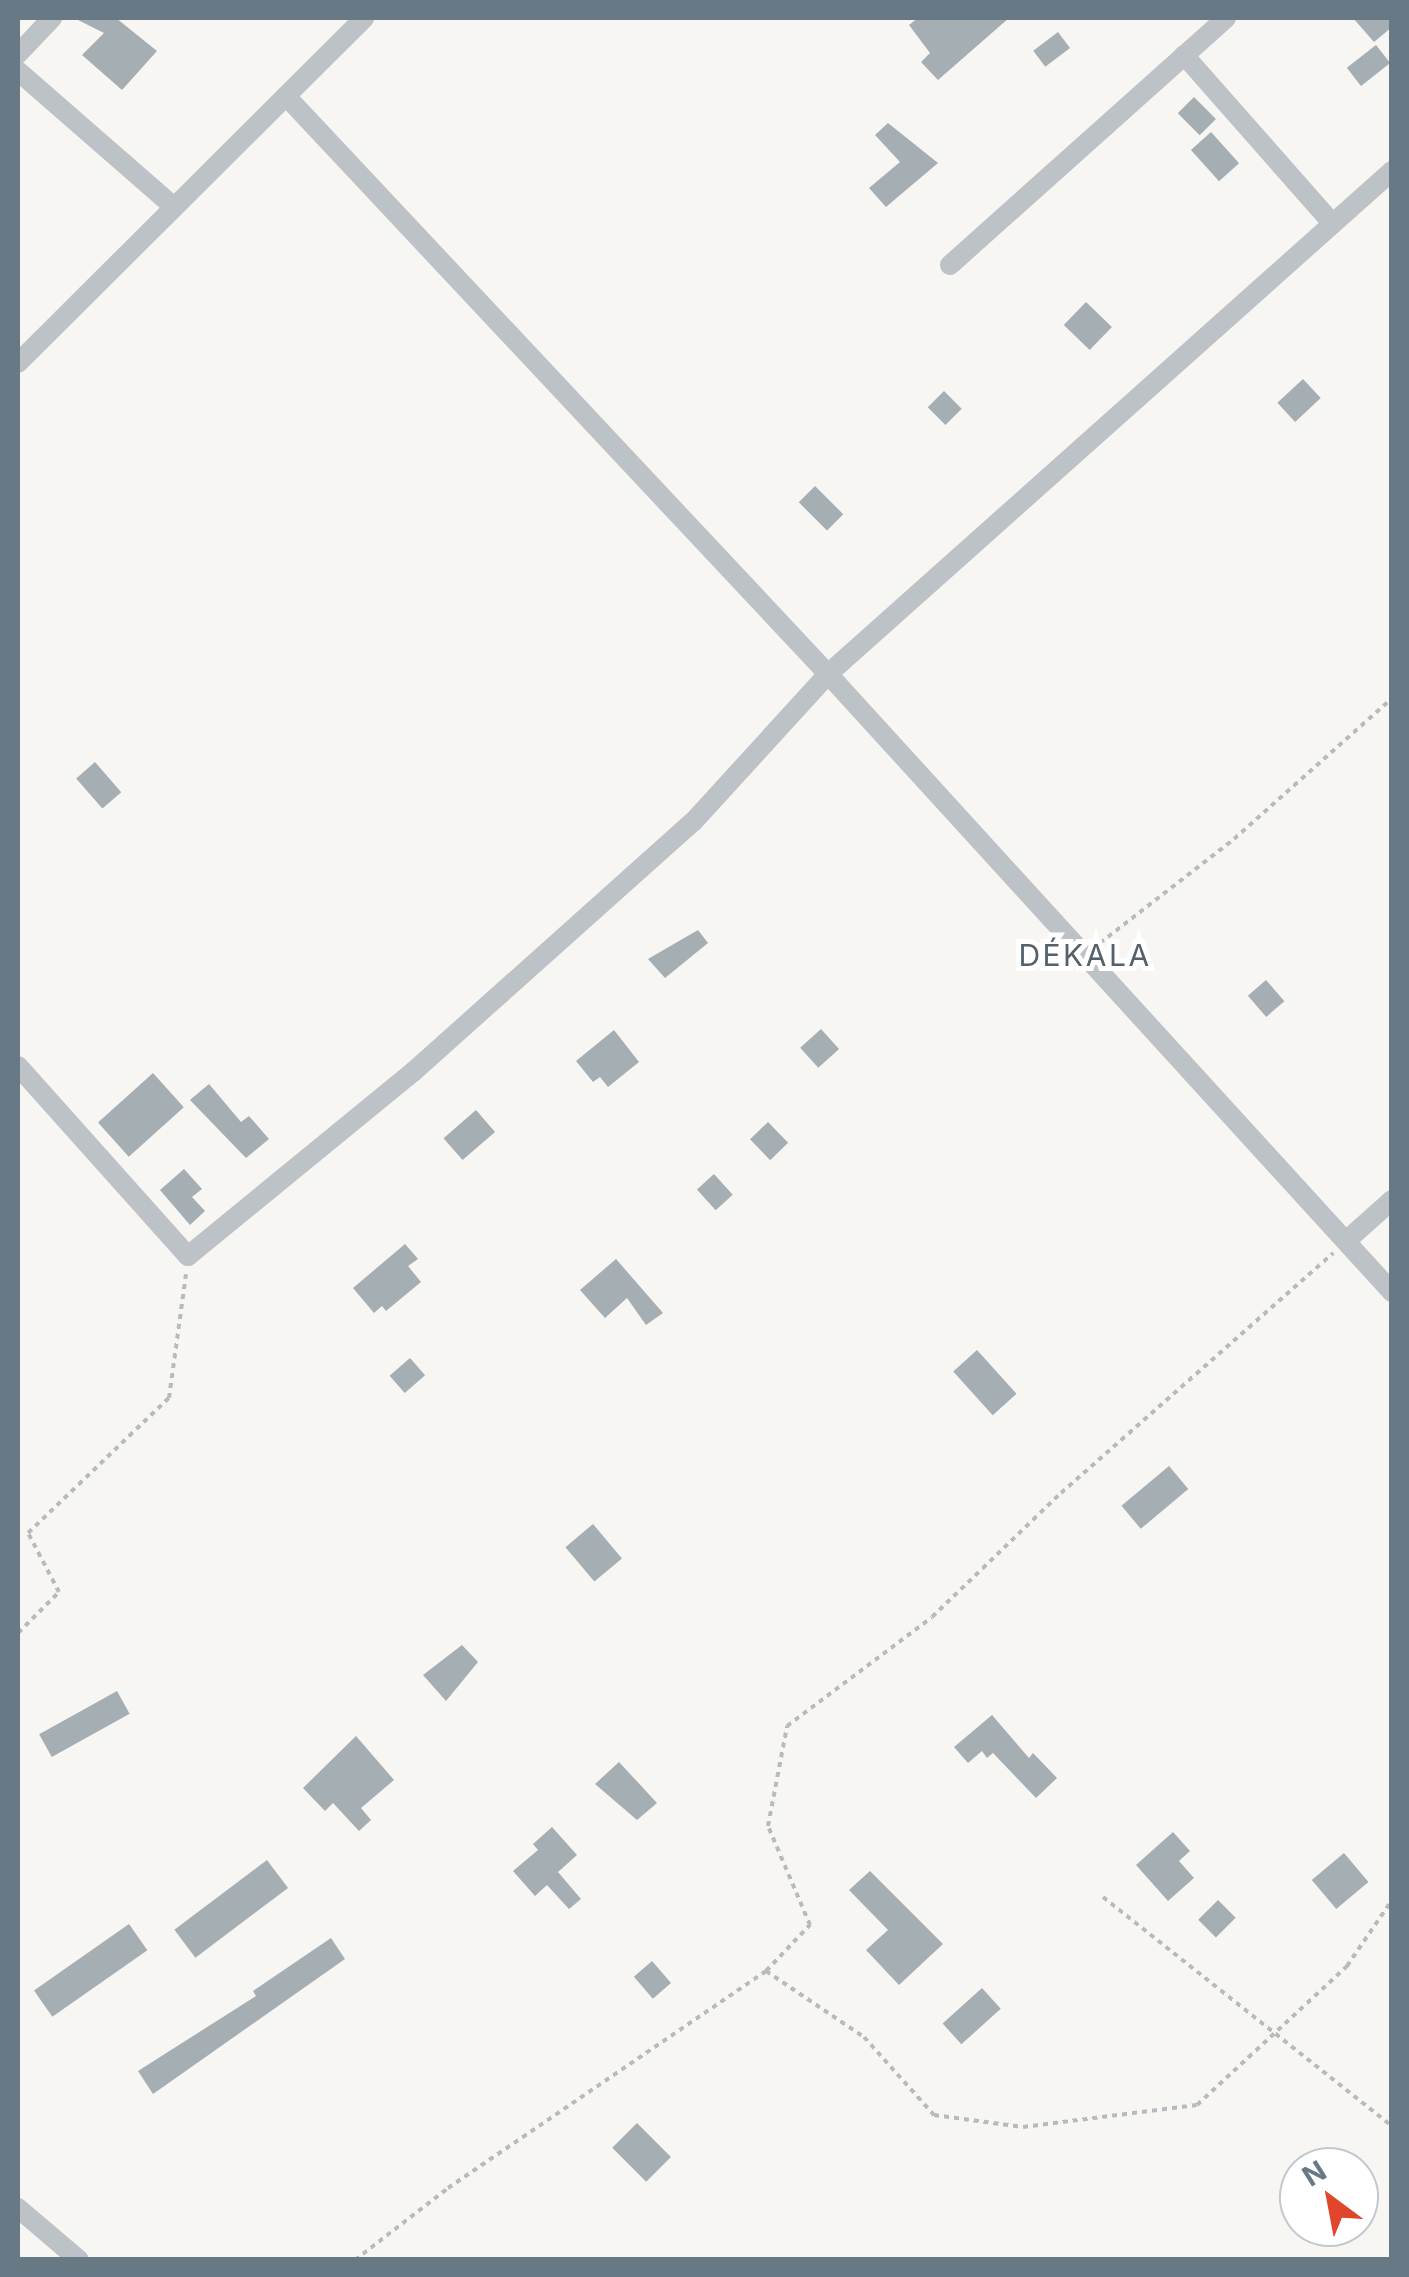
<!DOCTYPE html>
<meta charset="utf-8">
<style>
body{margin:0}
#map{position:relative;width:1409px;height:2277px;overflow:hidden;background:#f7f6f3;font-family:Inter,sans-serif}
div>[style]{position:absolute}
.building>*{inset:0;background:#a4aeb3;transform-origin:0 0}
.path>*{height:4px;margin-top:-2px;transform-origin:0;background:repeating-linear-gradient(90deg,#b8bbbe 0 5px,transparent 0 10px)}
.minor>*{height:20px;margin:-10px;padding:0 10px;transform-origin:10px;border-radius:10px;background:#bdc2c6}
span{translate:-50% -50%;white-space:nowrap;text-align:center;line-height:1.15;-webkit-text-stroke:10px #fff;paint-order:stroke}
.quarter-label{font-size:30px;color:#546169;letter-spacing:2.5px}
.frame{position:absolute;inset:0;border:20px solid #667984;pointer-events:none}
.north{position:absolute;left:1279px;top:2147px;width:100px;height:100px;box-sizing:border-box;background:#fff;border:2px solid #c2c9ce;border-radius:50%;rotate:328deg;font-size:28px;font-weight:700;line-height:40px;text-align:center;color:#667984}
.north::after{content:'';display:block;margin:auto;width:35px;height:45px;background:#df462b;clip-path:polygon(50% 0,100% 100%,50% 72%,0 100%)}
</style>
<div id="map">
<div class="building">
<i style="clip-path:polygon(74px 18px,116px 18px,157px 51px,122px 90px,82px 55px,104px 33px)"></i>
<i style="clip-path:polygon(918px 18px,1009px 18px,938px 80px,921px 62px,930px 53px,909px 25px)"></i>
<i style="clip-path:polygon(1353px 18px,1392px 18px,1392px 27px,1374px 42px)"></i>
<i style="left:1058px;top:32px;width:20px;height:31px;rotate:53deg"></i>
<i style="left:1376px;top:45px;width:23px;height:37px;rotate:52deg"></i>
<i style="left:1194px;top:97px;width:31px;height:23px;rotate:45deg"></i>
<i style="clip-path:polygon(888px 123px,938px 163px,886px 207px,869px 188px,900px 162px,875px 135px)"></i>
<i style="left:1211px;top:132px;width:42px;height:27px;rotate:48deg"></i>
<i style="left:1086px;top:302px;width:36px;height:32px;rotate:44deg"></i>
<i style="left:1303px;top:379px;width:26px;height:35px;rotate:47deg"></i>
<i style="left:944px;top:391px;width:25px;height:23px;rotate:45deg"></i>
<i style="left:815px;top:486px;width:40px;height:23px;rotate:45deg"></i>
<i style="left:95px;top:762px;width:40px;height:25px;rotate:49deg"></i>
<i style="clip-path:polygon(698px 930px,708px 943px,665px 978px,648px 959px)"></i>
<i style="left:1266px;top:980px;width:28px;height:24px;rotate:49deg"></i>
<i style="left:821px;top:1029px;width:27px;height:28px;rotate:48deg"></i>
<i style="clip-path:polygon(614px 1030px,639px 1062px,608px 1087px,600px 1077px,593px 1082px,576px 1061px)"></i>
<i style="left:153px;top:1073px;width:46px;height:74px;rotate:48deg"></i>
<i style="clip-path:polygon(209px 1084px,241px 1122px,249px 1116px,269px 1139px,246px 1158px,190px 1100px)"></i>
<i style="left:476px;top:1110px;width:29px;height:43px;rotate:49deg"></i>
<i style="left:768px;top:1122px;width:29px;height:25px;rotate:46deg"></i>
<i style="clip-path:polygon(184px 1169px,202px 1189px,192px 1197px,205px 1211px,190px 1225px,160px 1190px)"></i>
<i style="left:714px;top:1174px;width:28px;height:23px;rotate:48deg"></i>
<i style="clip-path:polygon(405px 1244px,418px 1259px,408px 1266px,421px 1282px,386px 1311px,382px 1306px,374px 1313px,353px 1288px)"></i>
<i style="clip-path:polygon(616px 1259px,663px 1313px,646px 1325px,627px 1298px,605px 1318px,580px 1290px)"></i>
<i style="left:977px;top:1350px;width:59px;height:32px;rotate:48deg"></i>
<i style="left:410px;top:1358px;width:23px;height:27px;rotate:49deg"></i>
<i style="left:1169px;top:1466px;width:30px;height:62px;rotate:50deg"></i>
<i style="left:593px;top:1524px;width:45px;height:36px;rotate:50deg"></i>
<i style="clip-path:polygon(462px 1645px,478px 1662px,446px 1701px,423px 1675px)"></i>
<i style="left:117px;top:1691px;width:26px;height:89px;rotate:61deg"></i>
<i style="clip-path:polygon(992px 1715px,1029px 1758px,1033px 1753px,1057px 1778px,1036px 1798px,993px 1753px,987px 1758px,982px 1751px,968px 1763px,954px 1747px)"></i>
<i style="clip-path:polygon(356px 1736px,394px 1780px,361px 1808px,371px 1820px,359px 1831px,333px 1803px,325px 1811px,303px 1788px)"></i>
<i style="clip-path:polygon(619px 1762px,657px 1803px,637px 1820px,595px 1784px)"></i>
<i style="clip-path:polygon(552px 1827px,577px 1855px,558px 1872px,581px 1899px,569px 1909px,547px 1885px,535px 1896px,513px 1871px,538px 1850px,533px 1844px)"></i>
<i style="clip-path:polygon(1173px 1832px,1190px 1851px,1179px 1861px,1194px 1878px,1168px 1901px,1136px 1865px)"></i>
<i style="left:1344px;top:1853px;width:38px;height:42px;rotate:50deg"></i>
<i style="left:267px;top:1860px;width:35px;height:116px;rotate:53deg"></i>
<i style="clip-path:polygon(870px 1871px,943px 1944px,899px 1985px,866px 1950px,888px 1930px,849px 1890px)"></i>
<i style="left:1218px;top:1900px;width:25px;height:28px;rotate:45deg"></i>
<i style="left:129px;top:1924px;width:32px;height:116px;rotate:55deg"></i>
<i style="clip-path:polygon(331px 1938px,345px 1959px,153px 2094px,138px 2071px,256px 1996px,253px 1991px)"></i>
<i style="left:652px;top:1961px;width:29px;height:24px;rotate:49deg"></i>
<i style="left:982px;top:1988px;width:28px;height:53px;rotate:48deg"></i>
<i style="left:637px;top:2123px;width:48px;height:35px;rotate:45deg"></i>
</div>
<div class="path">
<i style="left:1100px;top:943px;width:170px;rotate:-37.8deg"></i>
<i style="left:1234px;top:839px;width:212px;rotate:-41.7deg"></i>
<i style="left:18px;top:1633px;width:58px;rotate:-45deg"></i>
<i style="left:59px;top:1592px;width:67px;rotate:-117.7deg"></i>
<i style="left:28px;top:1533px;width:195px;rotate:-43.8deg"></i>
<i style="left:169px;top:1398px;width:125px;rotate:-82.2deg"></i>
<i style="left:1103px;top:1897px;width:369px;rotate:38.4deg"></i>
<i style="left:766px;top:1971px;width:64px;rotate:-46.3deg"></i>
<i style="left:810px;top:1925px;width:108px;rotate:-113deg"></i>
<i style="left:768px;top:1826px;width:102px;rotate:-79.2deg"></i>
<i style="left:787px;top:1726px;width:181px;rotate:-36.9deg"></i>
<i style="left:932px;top:1617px;width:179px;rotate:-43.9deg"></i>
<i style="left:1061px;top:1493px;width:363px;rotate:-41.4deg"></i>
<i style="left:355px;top:2260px;width:118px;rotate:-37.7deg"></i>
<i style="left:448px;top:2188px;width:385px;rotate:-34.3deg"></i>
<i style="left:766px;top:1971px;width:118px;rotate:34deg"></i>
<i style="left:864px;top:2037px;width:105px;rotate:48.1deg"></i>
<i style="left:934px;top:2115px;width:90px;rotate:7.7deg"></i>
<i style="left:1023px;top:2127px;width:175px;rotate:-7.2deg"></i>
<i style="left:1197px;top:2105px;width:205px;rotate:-42.8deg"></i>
<i style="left:1347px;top:1966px;width:80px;rotate:-55.7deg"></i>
</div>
<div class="minor">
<i style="left:18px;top:54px;width:50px;rotate:-46.6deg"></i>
<i style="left:1184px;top:55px;width:225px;rotate:48.6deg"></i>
<i style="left:18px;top:71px;width:207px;rotate:41.1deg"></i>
<i style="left:286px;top:96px;width:792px;rotate:46.84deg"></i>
<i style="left:828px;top:674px;width:837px;rotate:47.62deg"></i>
<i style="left:950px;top:265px;width:370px;rotate:-41.8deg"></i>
<i style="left:18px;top:363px;width:489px;rotate:-44.9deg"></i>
<i style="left:18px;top:1066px;width:255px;rotate:48.2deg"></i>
<i style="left:188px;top:1256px;width:291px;rotate:-39.3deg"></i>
<i style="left:413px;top:1072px;width:375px;rotate:-41.8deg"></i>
<i style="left:693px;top:822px;width:200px;rotate:-47.6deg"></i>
<i style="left:828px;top:674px;width:756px;rotate:-41.73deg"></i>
<i style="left:1346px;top:1241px;width:62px;rotate:-41.7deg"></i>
<i style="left:18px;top:2208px;width:80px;rotate:40.4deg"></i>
</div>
<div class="quarter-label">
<span style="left:1085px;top:955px">DÉKALA</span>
</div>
<div class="frame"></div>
<div class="north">N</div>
</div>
